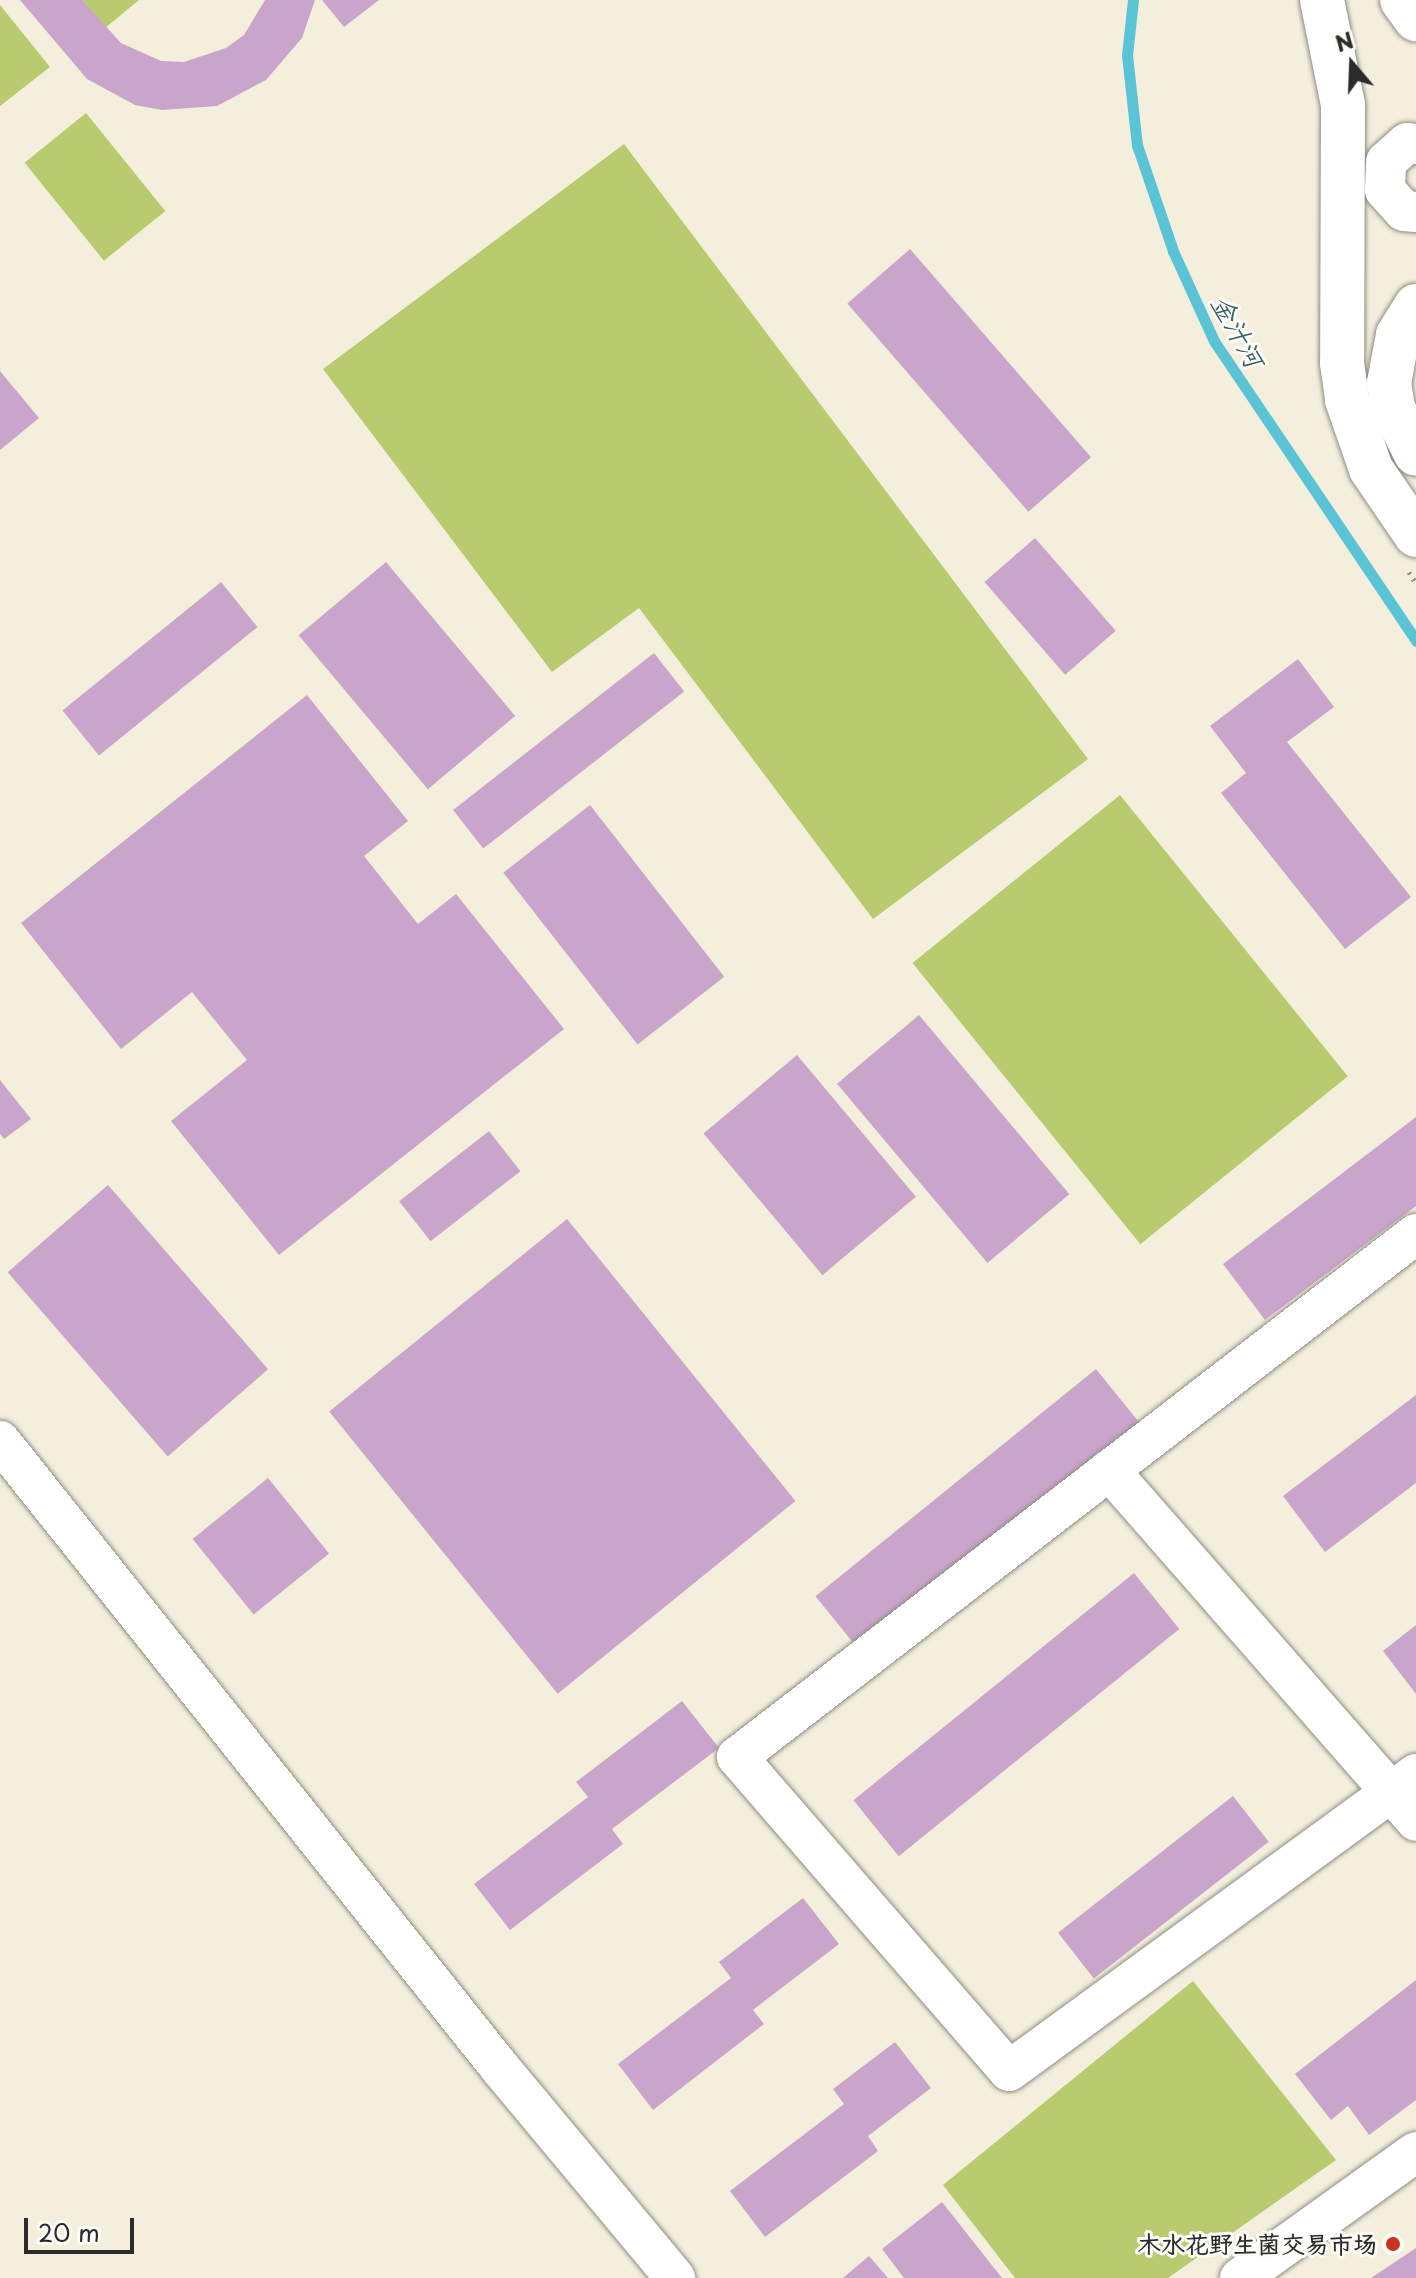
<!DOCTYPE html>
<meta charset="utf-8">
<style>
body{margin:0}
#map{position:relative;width:1416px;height:2278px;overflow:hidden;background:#f3efdc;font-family:"Playpen Sans","LXGW WenKai TC",sans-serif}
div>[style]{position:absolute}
.green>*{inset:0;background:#b9cb6f;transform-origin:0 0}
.stream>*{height:11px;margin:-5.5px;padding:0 5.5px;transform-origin:5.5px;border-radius:5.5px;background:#5ac3d6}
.building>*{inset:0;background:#caa5cb;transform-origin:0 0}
.path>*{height:5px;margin-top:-2.5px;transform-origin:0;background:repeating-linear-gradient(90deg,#8f8d84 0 2px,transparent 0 8px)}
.roads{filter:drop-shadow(0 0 2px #8f8d84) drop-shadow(0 0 2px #8f8d84)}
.minor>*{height:40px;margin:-20px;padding:0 20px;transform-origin:20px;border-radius:20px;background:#fff}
.major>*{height:44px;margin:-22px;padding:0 22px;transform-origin:22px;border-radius:22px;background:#fff}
.dots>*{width:22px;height:22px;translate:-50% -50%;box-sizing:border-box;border:4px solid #fdfcf7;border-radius:50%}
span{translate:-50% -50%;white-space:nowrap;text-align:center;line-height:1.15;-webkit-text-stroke:6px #fdfcf7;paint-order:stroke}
.poi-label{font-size:24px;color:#2b2b2b;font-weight:700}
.right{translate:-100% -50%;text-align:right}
.water-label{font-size:26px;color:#3b6067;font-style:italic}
.north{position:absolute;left:1312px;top:24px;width:80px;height:80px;-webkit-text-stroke:6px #fdfcf7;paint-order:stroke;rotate:341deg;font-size:22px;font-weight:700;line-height:32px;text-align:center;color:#2b2b2b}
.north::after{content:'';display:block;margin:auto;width:28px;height:36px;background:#2b2b2b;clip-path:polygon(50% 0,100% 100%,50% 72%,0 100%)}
.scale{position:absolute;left:24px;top:2218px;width:110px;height:36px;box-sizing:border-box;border:4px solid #2b2b2b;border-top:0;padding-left:10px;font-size:24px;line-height:28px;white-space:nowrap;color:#2b2b2b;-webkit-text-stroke:6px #fdfcf7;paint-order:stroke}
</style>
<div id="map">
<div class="green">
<i style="clip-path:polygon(82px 0,139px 0,105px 28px)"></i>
<i style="clip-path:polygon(0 5px,50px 67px,0 106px)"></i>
<i style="left:86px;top:113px;width:126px;height:79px;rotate:51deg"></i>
<i style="clip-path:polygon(624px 144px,1088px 759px,873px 919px,639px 608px,552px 672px,323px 369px)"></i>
<i style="left:1120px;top:795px;width:362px;height:267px;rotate:51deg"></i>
<i style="clip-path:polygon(1193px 1981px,1336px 2160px,1168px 2278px,1015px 2278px,943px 2185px)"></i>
</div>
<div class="stream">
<i style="left:1133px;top:0;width:55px;rotate:96.2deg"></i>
<i style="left:1127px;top:55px;width:91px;rotate:83.7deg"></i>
<i style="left:1137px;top:145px;width:112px;rotate:71.2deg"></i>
<i style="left:1173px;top:251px;width:99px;rotate:65.5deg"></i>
<i style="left:1214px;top:341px;width:362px;rotate:56deg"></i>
</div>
<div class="building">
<i style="clip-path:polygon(20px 0,82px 0,121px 43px,161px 61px,184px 62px,226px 48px,244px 35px,265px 0,315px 0,302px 38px,266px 80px,217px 106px,162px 110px,135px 105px,87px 79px)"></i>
<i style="clip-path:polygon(322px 0,379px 0,344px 27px)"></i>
<i style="left:910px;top:249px;width:276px;height:83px;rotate:49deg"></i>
<i style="clip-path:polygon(0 371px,39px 418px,0 450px)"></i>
<i style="left:1035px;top:538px;width:123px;height:67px;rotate:49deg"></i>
<i style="left:386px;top:562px;width:201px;height:114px;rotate:50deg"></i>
<i style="left:221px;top:582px;width:58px;height:204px;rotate:51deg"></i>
<i style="left:654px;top:653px;width:49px;height:255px;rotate:52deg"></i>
<i style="clip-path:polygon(1298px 659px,1334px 707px,1287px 742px,1411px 897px,1345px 949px,1221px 793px,1246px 773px,1210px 726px)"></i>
<i style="clip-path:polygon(307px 695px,408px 821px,364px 856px,418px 924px,456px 894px,564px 1029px,279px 1255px,171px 1121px,247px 1060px,192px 992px,121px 1049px,21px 923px)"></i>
<i style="left:590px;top:805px;width:218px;height:110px;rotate:52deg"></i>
<i style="left:919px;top:1015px;width:234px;height:107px;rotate:50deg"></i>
<i style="left:797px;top:1055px;width:185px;height:122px;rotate:50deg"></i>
<i style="clip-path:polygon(0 1080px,31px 1119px,4px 1139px,0 1134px)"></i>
<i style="clip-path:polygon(1416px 1117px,1416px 1206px,1265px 1320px,1223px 1264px)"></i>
<i style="left:489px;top:1131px;width:51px;height:114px;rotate:52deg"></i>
<i style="left:108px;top:1185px;width:244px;height:133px;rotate:49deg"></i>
<i style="left:567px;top:1219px;width:363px;height:306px;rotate:51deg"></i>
<i style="left:1096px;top:1369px;width:71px;height:361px;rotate:51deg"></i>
<i style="clip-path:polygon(1416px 1395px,1416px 1483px,1325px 1552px,1283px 1496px)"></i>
<i style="left:268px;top:1478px;width:97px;height:97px;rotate:51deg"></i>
<i style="left:1134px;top:1573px;width:72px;height:361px;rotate:51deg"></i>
<i style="clip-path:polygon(1416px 1625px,1416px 1694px,1383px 1651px)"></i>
<i style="clip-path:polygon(682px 1701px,719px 1748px,612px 1829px,623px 1844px,510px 1930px,474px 1884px,588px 1797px,576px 1782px)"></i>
<i style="left:1233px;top:1796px;width:58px;height:222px;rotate:52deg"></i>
<i style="clip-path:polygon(803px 1898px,839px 1944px,753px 2010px,764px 2024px,653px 2110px,618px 2064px,731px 1978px,719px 1962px)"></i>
<i style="clip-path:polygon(1416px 1980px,1416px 2100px,1369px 2135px,1348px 2106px,1331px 2120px,1295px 2074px)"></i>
<i style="clip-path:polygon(895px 2042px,931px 2088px,868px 2136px,878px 2151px,765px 2237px,730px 2191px,844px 2104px,833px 2089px)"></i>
<i style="clip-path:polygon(942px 2202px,1002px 2278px,904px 2278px,882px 2249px)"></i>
<i style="clip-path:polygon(1416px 2248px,1416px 2278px,1371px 2278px)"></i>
<i style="clip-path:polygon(869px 2256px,888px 2278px,843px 2278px)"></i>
</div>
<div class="path">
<i style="left:1409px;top:572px;width:13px;rotate:58deg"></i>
</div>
<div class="roads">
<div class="minor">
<i style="left:1416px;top:144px;width:9px;rotate:-174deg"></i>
<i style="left:1407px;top:143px;width:28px;rotate:138deg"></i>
<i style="left:1386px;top:162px;width:28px;rotate:92deg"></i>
<i style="left:1385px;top:190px;width:28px;rotate:48deg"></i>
<i style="left:1404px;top:211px;width:12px;rotate:5deg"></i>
<i style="left:1416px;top:1234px;width:857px;rotate:142.39deg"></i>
<i style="left:737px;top:1757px;width:415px;rotate:49.1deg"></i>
<i style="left:1009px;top:2071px;width:504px;rotate:-36.12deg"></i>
<i style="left:0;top:1441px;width:803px;rotate:51.42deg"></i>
<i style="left:501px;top:2069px;width:272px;rotate:50.2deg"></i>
<i style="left:1109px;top:1470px;width:466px;rotate:48.8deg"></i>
<i style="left:1240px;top:2278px;width:216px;rotate:-35.6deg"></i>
</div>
<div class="major">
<i style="left:1322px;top:0;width:107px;rotate:78.7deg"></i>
<i style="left:1343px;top:105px;width:258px;rotate:90.2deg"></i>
<i style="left:1342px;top:363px;width:37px;rotate:82deg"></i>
<i style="left:1347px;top:400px;width:73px;rotate:70.8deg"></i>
<i style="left:1371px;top:469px;width:80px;rotate:55.7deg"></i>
<i style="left:1402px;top:0;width:24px;rotate:54deg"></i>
<i style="left:1416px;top:306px;width:34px;rotate:122deg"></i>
<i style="left:1398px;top:335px;width:49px;rotate:100.6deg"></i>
<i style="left:1389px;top:383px;width:25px;rotate:81deg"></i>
<i style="left:1393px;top:408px;width:51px;rotate:63.4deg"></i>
</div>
</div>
<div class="dots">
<i style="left:1393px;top:2244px;background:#c8321e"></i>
</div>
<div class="poi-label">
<span class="right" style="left:1377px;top:2244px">木水花野生菌交易市场</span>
</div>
<div class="water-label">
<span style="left:1238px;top:331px;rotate:61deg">金汁河</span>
</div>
<div class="north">N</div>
<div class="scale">20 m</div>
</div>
